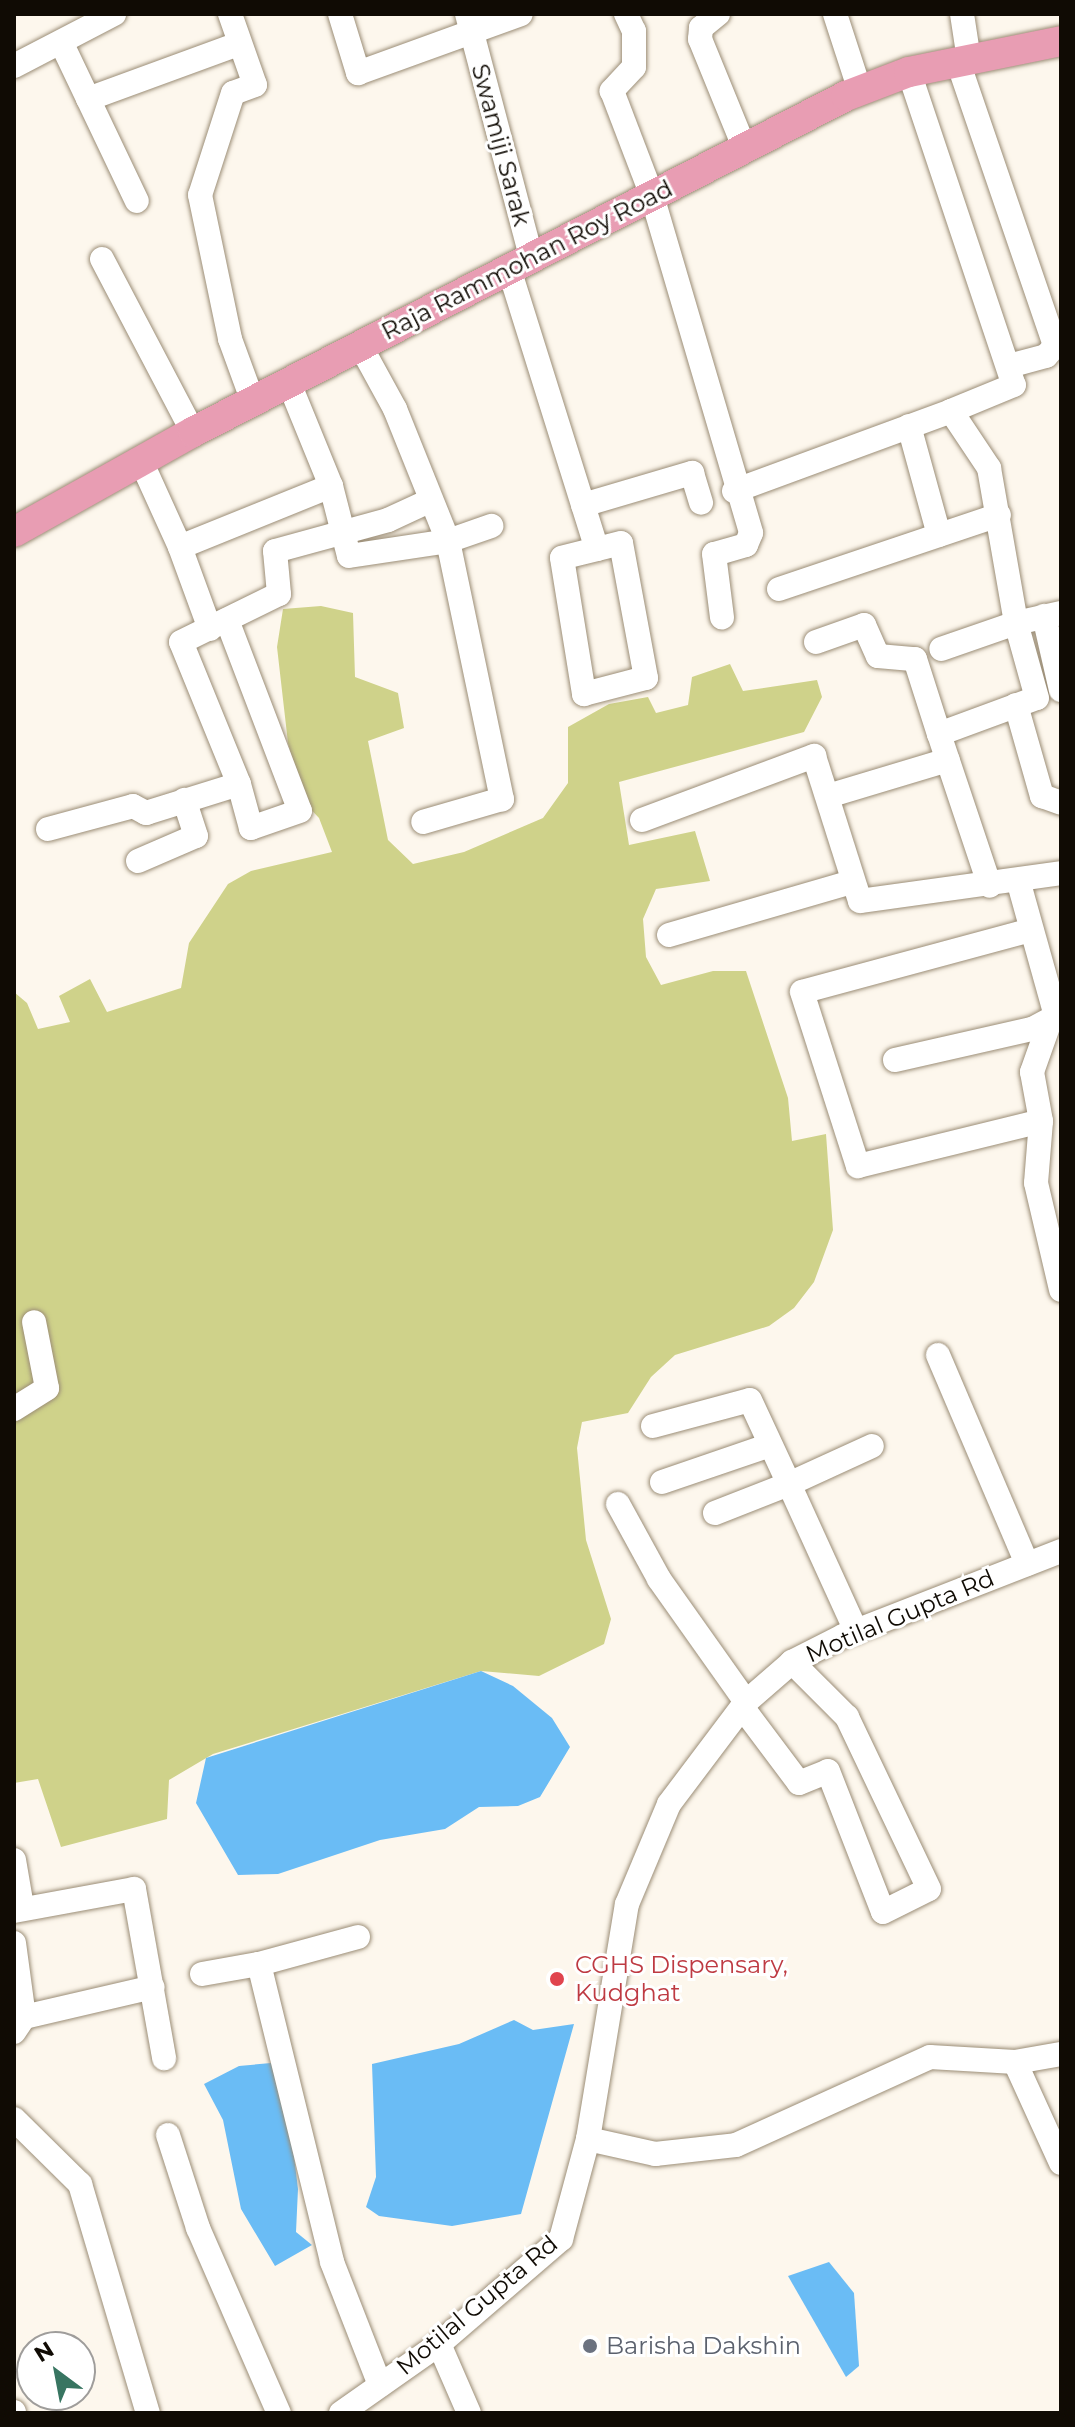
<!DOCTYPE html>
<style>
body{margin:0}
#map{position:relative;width:1075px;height:2427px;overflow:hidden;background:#fdf7ed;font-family:Montserrat,sans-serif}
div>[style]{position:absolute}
.green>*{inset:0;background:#cfd28a}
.water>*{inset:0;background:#6abcf5}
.roads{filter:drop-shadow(0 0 2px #9b8d76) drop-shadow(0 0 2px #9b8d76)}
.minor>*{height:24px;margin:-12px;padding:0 12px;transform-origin:12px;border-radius:12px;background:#fff}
.major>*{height:30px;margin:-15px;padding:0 15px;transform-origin:15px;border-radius:15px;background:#e89db3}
.dots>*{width:22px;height:22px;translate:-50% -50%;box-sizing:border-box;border:4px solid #fff;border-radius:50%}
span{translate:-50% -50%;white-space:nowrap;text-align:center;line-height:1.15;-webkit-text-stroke:6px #fff;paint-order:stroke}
.street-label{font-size:24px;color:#100b04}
.health-label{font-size:24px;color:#be3a42}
.left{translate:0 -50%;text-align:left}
.worship-label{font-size:24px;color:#5b616d}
.frame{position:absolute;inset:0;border:16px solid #100b04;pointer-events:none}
.north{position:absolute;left:16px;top:2331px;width:80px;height:80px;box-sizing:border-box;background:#fff;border:2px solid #9f9d9b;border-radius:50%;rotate:328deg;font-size:22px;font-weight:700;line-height:32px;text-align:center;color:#100b04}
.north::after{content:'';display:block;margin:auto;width:28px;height:36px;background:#387561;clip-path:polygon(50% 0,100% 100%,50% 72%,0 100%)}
</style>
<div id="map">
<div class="green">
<i style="clip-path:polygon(321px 606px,353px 613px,355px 677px,398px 693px,404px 728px,368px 741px,388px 840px,413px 864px,464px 852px,543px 818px,568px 783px,568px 727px,609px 704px,648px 697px,656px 713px,688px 705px,692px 677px,730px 664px,743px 691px,817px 680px,822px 697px,804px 732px,619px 782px,629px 845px,695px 831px,710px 881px,656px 889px,643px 919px,646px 957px,661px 985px,713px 971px,746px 971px,788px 1098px,792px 1141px,826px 1134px,833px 1230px,814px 1282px,794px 1308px,769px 1326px,675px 1355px,651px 1377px,628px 1413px,582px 1422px,577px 1448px,586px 1540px,611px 1619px,604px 1644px,539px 1676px,481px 1671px,213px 1754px,169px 1780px,167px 1819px,61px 1847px,38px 1779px,14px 1783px,14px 992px,27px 1003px,38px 1029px,70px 1022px,59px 996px,90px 979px,107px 1012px,181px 988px,189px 943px,228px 884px,251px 871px,332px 852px,319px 818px,304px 802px,288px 743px,277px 647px,283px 609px)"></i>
</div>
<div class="water">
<i style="clip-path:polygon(481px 1671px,513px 1686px,552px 1718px,570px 1747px,540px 1797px,518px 1806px,479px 1807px,445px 1829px,380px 1840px,278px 1874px,238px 1875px,196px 1803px,206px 1758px)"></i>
<i style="clip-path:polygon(514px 2020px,533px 2030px,574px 2024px,521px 2214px,452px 2226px,379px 2216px,366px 2207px,376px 2177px,372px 2064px,459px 2044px)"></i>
<i style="clip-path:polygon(271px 2063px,285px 2081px,298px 2189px,296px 2232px,312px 2245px,275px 2266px,241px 2209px,223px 2120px,204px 2084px,239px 2066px)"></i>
<i style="clip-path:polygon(829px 2262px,854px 2293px,859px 2366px,846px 2377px,788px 2276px)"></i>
</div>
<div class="roads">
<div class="minor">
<i style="left:230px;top:14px;width:75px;rotate:70.6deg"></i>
<i style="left:255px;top:85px;width:23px;rotate:160deg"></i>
<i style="left:233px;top:93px;width:107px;rotate:107.9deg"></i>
<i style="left:200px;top:195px;width:147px;rotate:78.2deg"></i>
<i style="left:230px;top:339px;width:67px;rotate:69.9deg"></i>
<i style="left:340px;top:14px;width:62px;rotate:73deg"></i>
<i style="left:358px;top:73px;width:173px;rotate:-19.9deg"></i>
<i style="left:467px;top:14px;width:254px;rotate:75.2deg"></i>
<i style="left:626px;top:14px;width:19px;rotate:65deg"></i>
<i style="left:634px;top:31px;width:36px;rotate:90deg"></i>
<i style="left:634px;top:67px;width:33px;rotate:133deg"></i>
<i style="left:612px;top:91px;width:112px;rotate:69.1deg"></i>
<i style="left:652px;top:196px;width:351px;rotate:73.6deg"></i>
<i style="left:751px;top:533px;width:13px;rotate:113deg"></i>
<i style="left:746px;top:545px;width:33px;rotate:164deg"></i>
<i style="left:714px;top:554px;width:64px;rotate:82.8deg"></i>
<i style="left:718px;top:14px;width:22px;rotate:141deg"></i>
<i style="left:701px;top:28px;width:11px;rotate:95deg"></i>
<i style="left:700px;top:39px;width:117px;rotate:67.8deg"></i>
<i style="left:835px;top:14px;width:81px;rotate:72deg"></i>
<i style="left:962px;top:14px;width:47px;rotate:81.3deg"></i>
<i style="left:61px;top:42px;width:176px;rotate:64.5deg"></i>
<i style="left:958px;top:62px;width:300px;rotate:71.1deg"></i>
<i style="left:1055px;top:346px;width:13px;rotate:132deg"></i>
<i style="left:1046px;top:356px;width:38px;rotate:165deg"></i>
<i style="left:14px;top:66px;width:113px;rotate:-27.5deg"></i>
<i style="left:909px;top:72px;width:330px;rotate:71.5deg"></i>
<i style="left:1014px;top:385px;width:68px;rotate:157.6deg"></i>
<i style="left:951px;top:411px;width:69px;rotate:56.3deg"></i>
<i style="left:989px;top:468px;width:157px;rotate:80.1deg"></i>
<i style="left:1016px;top:623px;width:79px;rotate:160.9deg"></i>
<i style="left:88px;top:99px;width:160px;rotate:-20.1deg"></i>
<i style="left:102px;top:259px;width:195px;rotate:62.3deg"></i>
<i style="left:510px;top:272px;width:290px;rotate:72.6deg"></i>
<i style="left:597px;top:549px;width:36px;rotate:166deg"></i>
<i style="left:562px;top:558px;width:138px;rotate:80.8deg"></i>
<i style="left:584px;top:694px;width:64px;rotate:-14.5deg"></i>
<i style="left:646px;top:678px;width:137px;rotate:-100.5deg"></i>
<i style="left:621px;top:543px;width:25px;rotate:166deg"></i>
<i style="left:360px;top:345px;width:73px;rotate:61.3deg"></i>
<i style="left:395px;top:409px;width:142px;rotate:68.1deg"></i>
<i style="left:448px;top:541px;width:46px;rotate:-19.2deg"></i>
<i style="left:289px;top:383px;width:111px;rotate:67.8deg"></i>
<i style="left:331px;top:486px;width:72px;rotate:75.6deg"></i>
<i style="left:349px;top:556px;width:100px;rotate:-8.6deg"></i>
<i style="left:448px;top:541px;width:264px;rotate:78.2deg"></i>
<i style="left:502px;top:799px;width:82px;rotate:163.8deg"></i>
<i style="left:909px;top:426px;width:113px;rotate:74.6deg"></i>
<i style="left:141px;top:461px;width:94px;rotate:65.6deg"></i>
<i style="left:734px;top:491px;width:231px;rotate:-20.2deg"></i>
<i style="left:583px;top:505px;width:114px;rotate:-16.4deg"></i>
<i style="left:692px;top:473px;width:31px;rotate:73deg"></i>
<i style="left:779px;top:589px;width:232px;rotate:-18.6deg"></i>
<i style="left:1044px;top:616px;width:76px;rotate:77.1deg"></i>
<i style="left:227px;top:620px;width:204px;rotate:69.1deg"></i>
<i style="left:300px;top:811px;width:52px;rotate:160.9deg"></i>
<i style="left:251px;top:828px;width:46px;rotate:-105.3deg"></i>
<i style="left:210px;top:629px;width:87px;rotate:-110.1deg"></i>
<i style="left:180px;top:547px;width:163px;rotate:-22deg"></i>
<i style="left:816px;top:642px;width:51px;rotate:-19.5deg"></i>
<i style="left:864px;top:625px;width:34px;rotate:66deg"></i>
<i style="left:878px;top:656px;width:37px;rotate:5deg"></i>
<i style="left:915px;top:659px;width:79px;rotate:72.3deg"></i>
<i style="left:939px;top:734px;width:104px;rotate:-20.2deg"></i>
<i style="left:1037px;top:698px;width:78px;rotate:-105.6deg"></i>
<i style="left:1016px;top:623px;width:46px;rotate:-12.5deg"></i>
<i style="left:1016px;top:705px;width:95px;rotate:74.1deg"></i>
<i style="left:1042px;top:796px;width:20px;rotate:20deg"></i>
<i style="left:939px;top:734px;width:160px;rotate:71.5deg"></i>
<i style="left:828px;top:796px;width:125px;rotate:-16.7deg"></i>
<i style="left:642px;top:820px;width:184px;rotate:-20.4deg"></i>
<i style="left:814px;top:756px;width:152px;rotate:72.4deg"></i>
<i style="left:860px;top:901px;width:203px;rotate:-7.9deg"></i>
<i style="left:48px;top:829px;width:88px;rotate:-15.1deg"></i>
<i style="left:133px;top:806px;width:15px;rotate:28deg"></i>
<i style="left:146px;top:813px;width:97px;rotate:-17.3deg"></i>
<i style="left:239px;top:784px;width:153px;rotate:-112.2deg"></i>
<i style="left:181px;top:642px;width:109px;rotate:-26.1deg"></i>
<i style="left:279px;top:594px;width:43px;rotate:-95.3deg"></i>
<i style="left:275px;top:551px;width:117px;rotate:-15.3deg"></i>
<i style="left:388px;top:520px;width:45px;rotate:-24.9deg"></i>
<i style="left:138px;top:861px;width:63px;rotate:-23.3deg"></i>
<i style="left:196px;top:836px;width:38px;rotate:-108deg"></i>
<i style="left:1031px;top:930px;width:237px;rotate:164.9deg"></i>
<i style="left:802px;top:992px;width:183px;rotate:72.2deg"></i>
<i style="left:858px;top:1166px;width:188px;rotate:-13.8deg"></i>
<i style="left:669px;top:935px;width:191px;rotate:-16.2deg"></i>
<i style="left:1049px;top:1024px;width:51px;rotate:109.5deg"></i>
<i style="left:1032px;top:1072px;width:50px;rotate:79.6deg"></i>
<i style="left:1041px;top:1121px;width:62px;rotate:94.6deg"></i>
<i style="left:1036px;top:1183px;width:110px;rotate:76.8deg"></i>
<i style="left:895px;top:1060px;width:140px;rotate:-12.8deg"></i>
<i style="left:1032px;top:1029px;width:27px;rotate:-28deg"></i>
<i style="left:1056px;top:1016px;width:141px;rotate:-105.6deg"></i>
<i style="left:938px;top:1355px;width:227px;rotate:66.9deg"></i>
<i style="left:14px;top:1409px;width:39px;rotate:-32deg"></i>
<i style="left:47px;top:1388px;width:67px;rotate:-101.1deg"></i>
<i style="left:653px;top:1426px;width:100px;rotate:-15deg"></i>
<i style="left:750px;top:1400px;width:93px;rotate:65.1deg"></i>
<i style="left:789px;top:1484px;width:91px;rotate:-24.6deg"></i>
<i style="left:662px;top:1482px;width:114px;rotate:-18.9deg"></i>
<i style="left:618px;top:1504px;width:85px;rotate:61.3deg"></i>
<i style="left:659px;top:1579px;width:151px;rotate:54.7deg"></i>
<i style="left:715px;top:1513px;width:79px;rotate:-21.4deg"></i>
<i style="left:789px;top:1484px;width:162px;rotate:65.5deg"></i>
<i style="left:742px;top:1707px;width:95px;rotate:53.1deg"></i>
<i style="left:799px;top:1783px;width:31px;rotate:-22deg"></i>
<i style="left:828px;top:1771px;width:151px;rotate:68.7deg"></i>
<i style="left:883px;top:1912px;width:51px;rotate:-26.6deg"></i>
<i style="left:929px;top:1889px;width:191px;rotate:-115.5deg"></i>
<i style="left:847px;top:1717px;width:78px;rotate:-135deg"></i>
<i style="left:14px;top:1860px;width:48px;rotate:80.3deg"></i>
<i style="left:14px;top:1911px;width:122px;rotate:-10.4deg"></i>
<i style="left:134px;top:1889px;width:172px;rotate:79.9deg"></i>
<i style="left:358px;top:1937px;width:103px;rotate:164.7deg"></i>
<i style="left:259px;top:1964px;width:307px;rotate:76.2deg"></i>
<i style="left:332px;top:2262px;width:132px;rotate:68.7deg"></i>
<i style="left:14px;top:1943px;width:75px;rotate:82.3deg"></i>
<i style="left:24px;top:2017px;width:18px;rotate:124deg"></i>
<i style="left:202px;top:1974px;width:58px;rotate:-10deg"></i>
<i style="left:24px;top:2017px;width:132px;rotate:-13.1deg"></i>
<i style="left:1015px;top:2062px;width:47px;rotate:-9.9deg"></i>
<i style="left:14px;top:2119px;width:93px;rotate:44.6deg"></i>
<i style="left:80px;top:2184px;width:239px;rotate:73.5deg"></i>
<i style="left:168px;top:2135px;width:98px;rotate:72.1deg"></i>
<i style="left:198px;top:2228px;width:202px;rotate:66.4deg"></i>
<i style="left:588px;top:2139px;width:69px;rotate:12.6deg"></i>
<i style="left:655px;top:2154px;width:81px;rotate:-6.3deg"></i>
<i style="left:736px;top:2145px;width:213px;rotate:-24.4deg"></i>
<i style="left:930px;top:2057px;width:85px;rotate:3.4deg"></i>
<i style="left:1015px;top:2062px;width:111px;rotate:65.5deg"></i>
<i style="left:439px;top:2344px;width:75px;rotate:66.5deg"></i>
<i style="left:14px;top:2412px;width:1px;rotate:90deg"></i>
<i style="left:341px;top:2413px;width:120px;rotate:-35.1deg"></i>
<i style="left:439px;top:2344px;width:161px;rotate:-40.7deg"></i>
<i style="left:561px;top:2239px;width:104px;rotate:-74.9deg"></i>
<i style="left:588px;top:2139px;width:238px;rotate:-80.6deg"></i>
<i style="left:627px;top:1904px;width:108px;rotate:-67.2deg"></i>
<i style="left:669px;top:1804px;width:128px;rotate:-53deg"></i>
<i style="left:746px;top:1702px;width:61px;rotate:-41deg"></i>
<i style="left:792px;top:1662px;width:57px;rotate:-27deg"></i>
<i style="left:843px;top:1636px;width:234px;rotate:-21.3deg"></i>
</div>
<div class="major">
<i style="left:14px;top:532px;width:205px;rotate:-29.2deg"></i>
<i style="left:193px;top:432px;width:734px;rotate:-27.23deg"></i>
<i style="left:846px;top:96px;width:67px;rotate:-20.9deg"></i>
<i style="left:909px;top:72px;width:155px;rotate:-11.5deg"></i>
</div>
</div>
<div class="dots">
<i style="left:557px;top:1979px;background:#e0444e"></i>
<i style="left:590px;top:2346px;background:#6b7280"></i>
</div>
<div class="street-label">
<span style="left:501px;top:145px;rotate:75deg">Swamiji Sarak</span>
<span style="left:527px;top:260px;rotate:-27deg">Raja Rammohan Roy Road</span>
<span style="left:900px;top:1616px;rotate:-23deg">Motilal Gupta Rd</span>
<span style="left:477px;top:2305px;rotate:-40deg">Motilal Gupta Rd</span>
</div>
<div class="health-label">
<span class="left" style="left:575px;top:1979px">CGHS Dispensary,<br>Kudghat</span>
</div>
<div class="worship-label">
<span class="left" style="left:606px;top:2346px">Barisha Dakshin</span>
</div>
<div class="frame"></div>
<div class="north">N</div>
</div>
